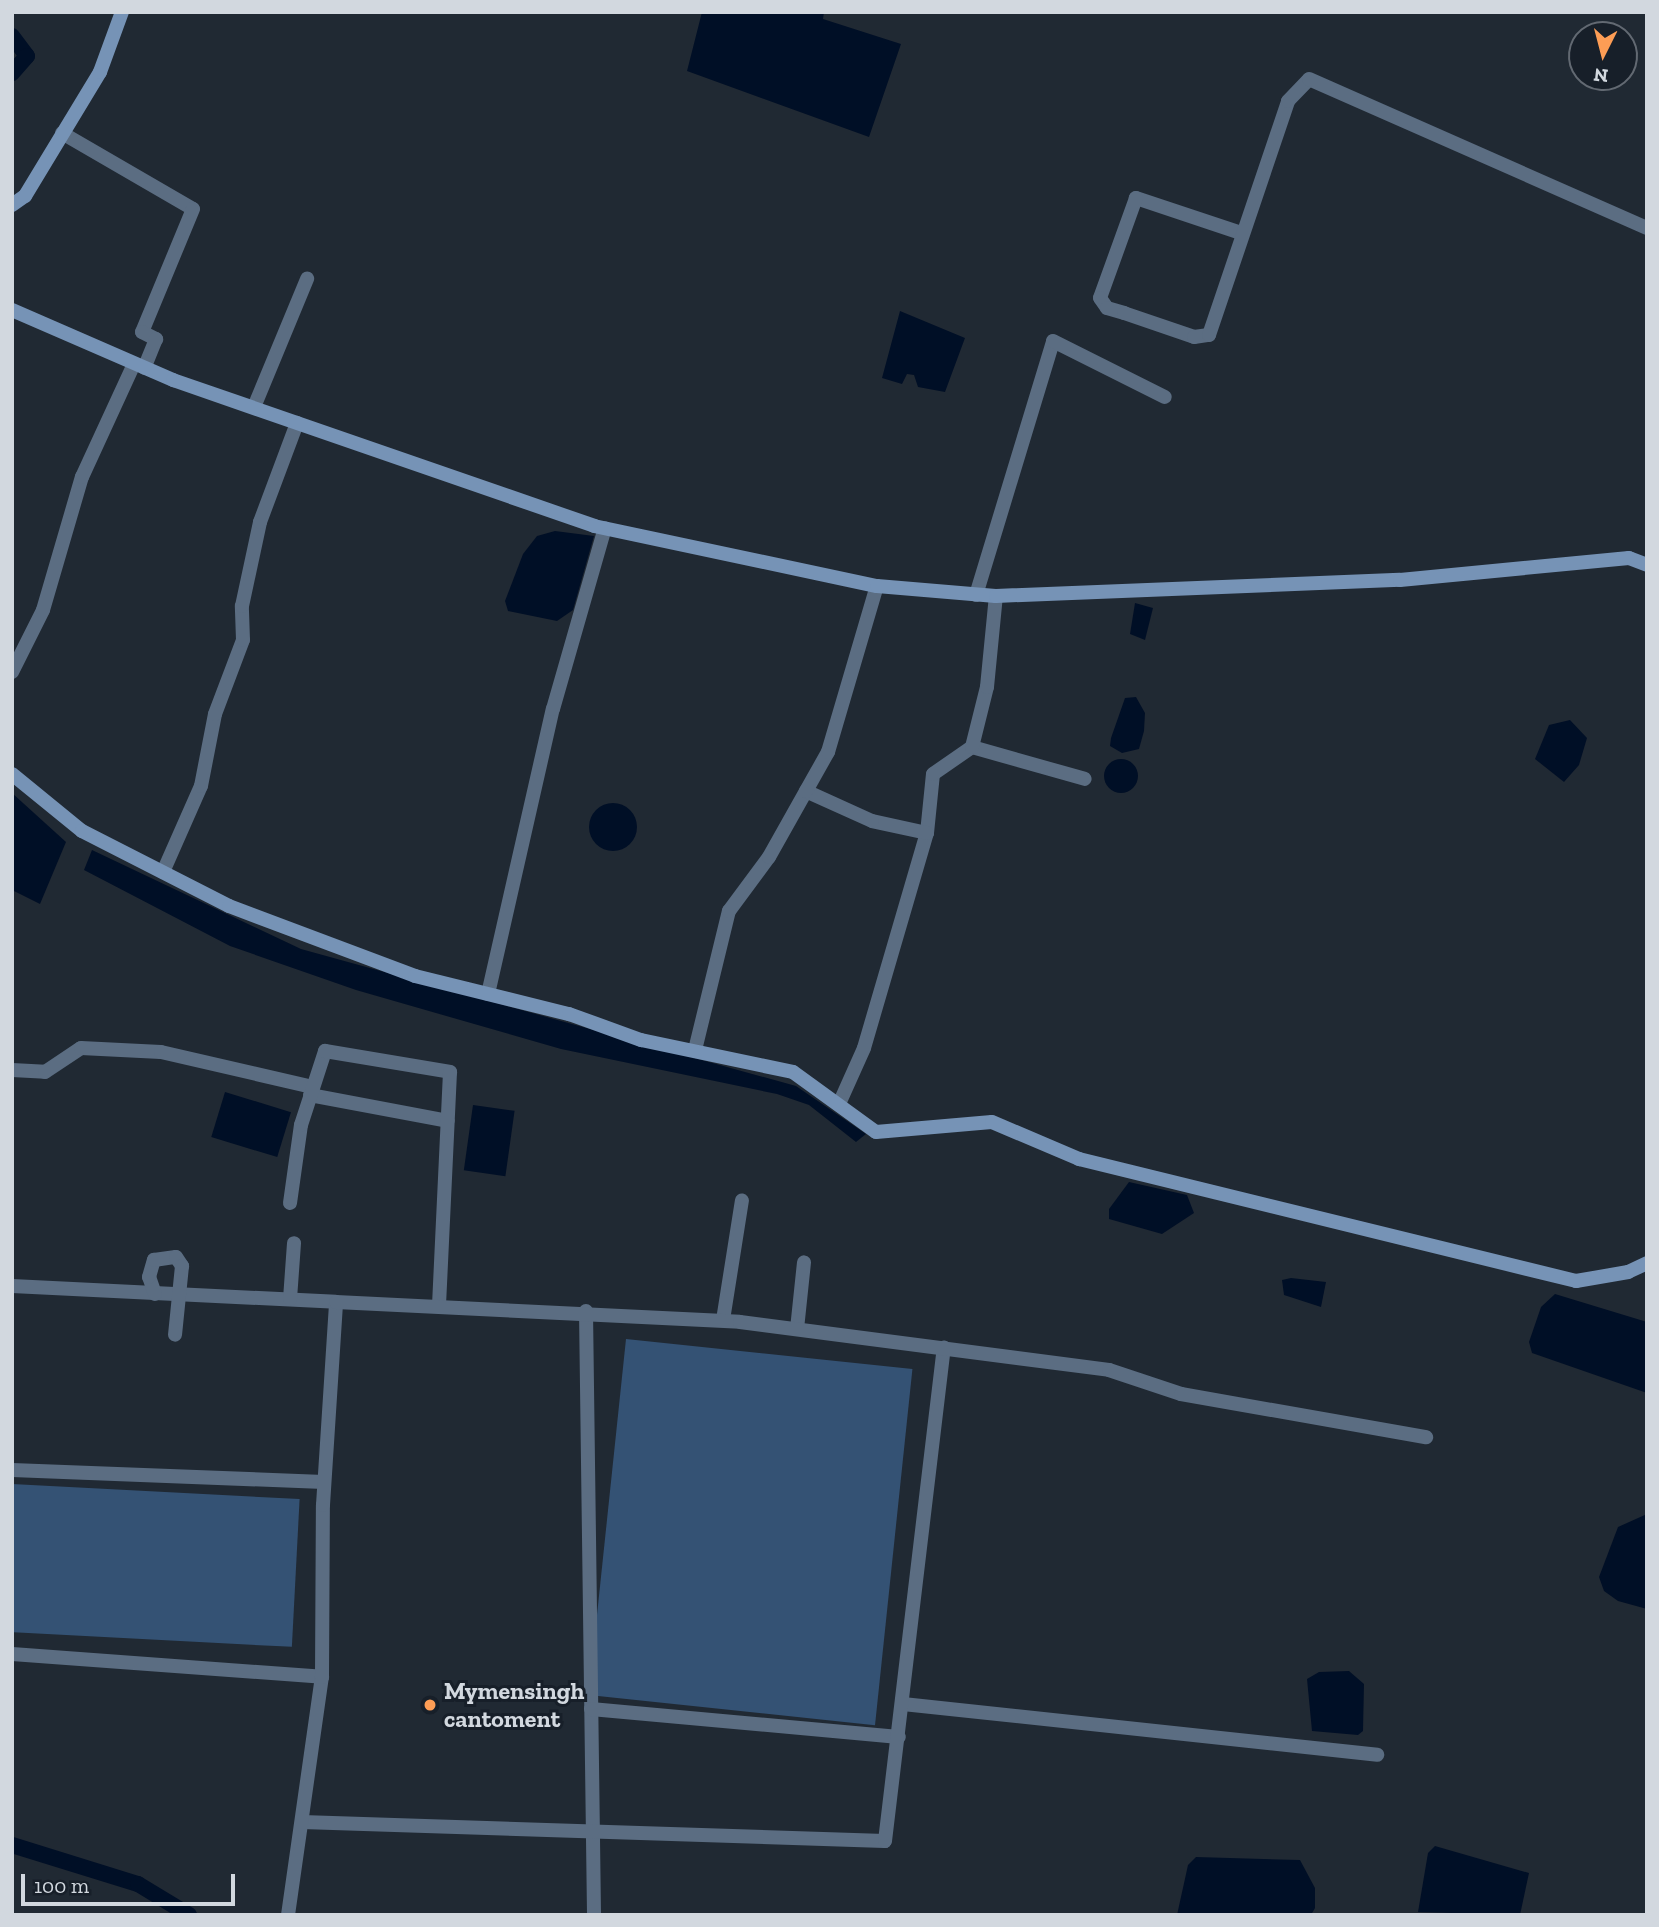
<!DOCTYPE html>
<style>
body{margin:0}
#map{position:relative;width:1659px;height:1927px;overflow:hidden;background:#202933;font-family:"Zilla Slab",serif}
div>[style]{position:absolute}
.green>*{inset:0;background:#345274;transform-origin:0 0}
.water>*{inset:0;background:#000f26;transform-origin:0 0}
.round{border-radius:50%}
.canal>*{height:16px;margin:-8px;padding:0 8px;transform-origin:8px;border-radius:8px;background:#000f26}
.street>*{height:14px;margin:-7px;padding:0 7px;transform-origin:7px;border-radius:7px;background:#5b6d82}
.secondary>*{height:14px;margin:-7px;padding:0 7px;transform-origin:7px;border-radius:7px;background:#7693b6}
.dots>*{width:19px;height:19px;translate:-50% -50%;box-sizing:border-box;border:4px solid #171f29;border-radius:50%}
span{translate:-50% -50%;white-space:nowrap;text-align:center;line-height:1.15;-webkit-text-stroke:6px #171f29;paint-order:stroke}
.poi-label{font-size:24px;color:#d2d8df;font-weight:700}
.left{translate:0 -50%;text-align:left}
.frame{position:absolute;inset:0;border:14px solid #d2d8df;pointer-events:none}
.north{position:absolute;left:1568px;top:21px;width:70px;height:70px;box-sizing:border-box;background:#171f29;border:2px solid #626972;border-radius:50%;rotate:186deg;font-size:19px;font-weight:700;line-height:28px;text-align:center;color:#d2d8df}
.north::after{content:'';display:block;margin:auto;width:24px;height:32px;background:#fd9d55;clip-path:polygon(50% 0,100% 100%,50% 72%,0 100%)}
.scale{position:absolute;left:21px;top:1874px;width:214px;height:32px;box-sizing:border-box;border:4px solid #d2d8df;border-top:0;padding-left:9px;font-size:21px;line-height:24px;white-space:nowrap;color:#d2d8df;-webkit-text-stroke:5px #171f29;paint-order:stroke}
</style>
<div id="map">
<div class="green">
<i style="left:626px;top:1339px;width:288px;height:358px;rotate:6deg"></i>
<i style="left:12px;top:1484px;width:288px;height:148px;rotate:3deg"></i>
</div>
<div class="water">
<i style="clip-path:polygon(702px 12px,824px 12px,823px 19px,901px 44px,869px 137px,687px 71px)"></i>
<i style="clip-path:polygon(900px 311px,965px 338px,945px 392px,918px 387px,914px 375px,907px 374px,902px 384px,882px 378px)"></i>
<i style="clip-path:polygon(555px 531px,594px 536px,573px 610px,557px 621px,508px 611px,505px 601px,523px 554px,537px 536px)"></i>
<i style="clip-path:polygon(1135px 603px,1153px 608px,1145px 640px,1130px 634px)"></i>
<i style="clip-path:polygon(1136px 697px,1145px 713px,1144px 731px,1139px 749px,1122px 753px,1110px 746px,1111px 738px,1125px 698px)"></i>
<i style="clip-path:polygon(1570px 720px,1587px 738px,1579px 765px,1564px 782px,1535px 759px,1549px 725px)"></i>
<i class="round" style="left:1104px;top:759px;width:34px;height:34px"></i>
<i style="clip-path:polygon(12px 793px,66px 842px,40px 904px,12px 890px)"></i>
<i class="round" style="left:589px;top:803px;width:48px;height:48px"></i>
<i style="clip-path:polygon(92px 850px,301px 949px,796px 1086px,866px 1134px,856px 1142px,809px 1105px,777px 1094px,561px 1049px,356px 990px,230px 946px,84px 870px)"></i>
<i style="left:225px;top:1092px;width:69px;height:47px;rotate:17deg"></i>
<i style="left:473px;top:1105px;width:42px;height:66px;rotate:8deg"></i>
<i style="clip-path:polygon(1129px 1182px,1187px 1195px,1194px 1213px,1162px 1234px,1109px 1219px,1109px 1209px)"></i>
<i style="clip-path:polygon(1291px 1278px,1326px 1282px,1321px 1307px,1284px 1295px,1282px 1280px)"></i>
<i style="clip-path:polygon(1555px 1294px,1647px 1322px,1647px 1393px,1532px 1353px,1529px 1342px,1541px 1307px)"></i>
<i style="clip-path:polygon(1647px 1514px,1647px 1609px,1618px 1601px,1604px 1591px,1599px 1577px,1618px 1527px)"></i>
<i style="clip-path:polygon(1349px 1671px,1364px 1684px,1363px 1731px,1358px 1735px,1312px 1731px,1307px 1679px,1319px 1672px)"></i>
<i style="clip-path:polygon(1435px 1846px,1529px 1873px,1520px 1915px,1418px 1912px,1428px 1853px)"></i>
<i style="clip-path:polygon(1196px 1857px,1300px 1860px,1315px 1888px,1315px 1908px,1311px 1915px,1177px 1915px,1188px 1865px)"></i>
</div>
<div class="canal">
<i style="left:12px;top:36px;width:25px;rotate:53deg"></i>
<i style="left:27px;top:56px;width:23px;rotate:131deg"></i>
<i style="left:12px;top:1845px;width:132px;rotate:17.2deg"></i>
<i style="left:138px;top:1884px;width:60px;rotate:31.3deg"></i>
</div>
<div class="street">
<i style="left:62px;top:133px;width:151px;rotate:30.1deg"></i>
<i style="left:193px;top:209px;width:133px;rotate:112.5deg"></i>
<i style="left:142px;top:332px;width:16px;rotate:27deg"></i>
<i style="left:156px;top:339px;width:31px;rotate:112deg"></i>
<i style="left:1241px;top:233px;width:111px;rotate:-161.6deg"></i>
<i style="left:1136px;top:198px;width:106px;rotate:109.8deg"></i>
<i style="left:1100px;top:298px;width:12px;rotate:55deg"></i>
<i style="left:1107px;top:308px;width:18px;rotate:16deg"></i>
<i style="left:1124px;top:313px;width:74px;rotate:18.9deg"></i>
<i style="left:1194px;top:337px;width:15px;rotate:-8deg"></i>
<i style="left:1209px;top:335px;width:247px;rotate:-71.3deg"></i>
<i style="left:1288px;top:101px;width:30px;rotate:-46deg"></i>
<i style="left:1309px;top:79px;width:369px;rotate:23.8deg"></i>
<i style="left:254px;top:407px;width:139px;rotate:-67.5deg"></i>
<i style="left:976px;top:595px;width:265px;rotate:-73.1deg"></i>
<i style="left:1053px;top:341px;width:125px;rotate:26.6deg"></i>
<i style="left:12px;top:672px;width:69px;rotate:-63.4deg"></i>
<i style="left:43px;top:610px;width:139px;rotate:-73.7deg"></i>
<i style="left:82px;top:477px;width:124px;rotate:-65.3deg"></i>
<i style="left:972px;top:747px;width:117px;rotate:15.8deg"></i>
<i style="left:927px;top:833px;width:59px;rotate:-84.2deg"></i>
<i style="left:933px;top:774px;width:47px;rotate:-34.7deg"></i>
<i style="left:972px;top:747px;width:62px;rotate:-76deg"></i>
<i style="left:987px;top:687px;width:91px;rotate:-84.4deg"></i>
<i style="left:163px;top:872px;width:94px;rotate:-66.2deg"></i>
<i style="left:201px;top:786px;width:73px;rotate:-79deg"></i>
<i style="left:215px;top:714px;width:79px;rotate:-69.3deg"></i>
<i style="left:243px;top:640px;width:34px;rotate:-92deg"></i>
<i style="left:242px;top:606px;width:86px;rotate:-77.9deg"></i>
<i style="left:260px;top:522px;width:106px;rotate:-69.5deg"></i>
<i style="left:488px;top:994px;width:292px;rotate:-77.2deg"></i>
<i style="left:553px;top:709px;width:188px;rotate:-74deg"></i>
<i style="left:695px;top:1050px;width:143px;rotate:-76.3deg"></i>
<i style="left:729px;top:911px;width:67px;rotate:-53.5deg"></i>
<i style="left:769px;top:857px;width:76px;rotate:-60.7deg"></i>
<i style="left:12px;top:1070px;width:33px;rotate:3deg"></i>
<i style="left:45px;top:1072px;width:43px;rotate:-33.7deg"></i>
<i style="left:81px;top:1048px;width:80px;rotate:2.9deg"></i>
<i style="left:161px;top:1052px;width:156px;rotate:13deg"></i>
<i style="left:310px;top:1095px;width:140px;rotate:10.7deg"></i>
<i style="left:839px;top:1104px;width:61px;rotate:-65.9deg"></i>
<i style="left:864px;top:1048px;width:224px;rotate:-73.7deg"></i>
<i style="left:927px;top:833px;width:56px;rotate:-167.7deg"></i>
<i style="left:872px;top:821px;width:72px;rotate:-155.6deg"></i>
<i style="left:806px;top:791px;width:45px;rotate:-60.6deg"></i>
<i style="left:828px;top:752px;width:173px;rotate:-73.6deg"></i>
<i style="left:290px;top:1203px;width:79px;rotate:-82deg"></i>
<i style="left:301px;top:1125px;width:78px;rotate:-72deg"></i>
<i style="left:325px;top:1051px;width:127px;rotate:9.5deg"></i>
<i style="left:450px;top:1072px;width:233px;rotate:92.7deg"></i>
<i style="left:12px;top:1286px;width:324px;rotate:2.8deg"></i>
<i style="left:155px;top:1294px;width:18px;rotate:-109deg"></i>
<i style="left:149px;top:1277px;width:18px;rotate:-74deg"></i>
<i style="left:154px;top:1260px;width:22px;rotate:-8deg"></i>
<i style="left:176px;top:1257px;width:11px;rotate:56deg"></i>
<i style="left:182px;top:1266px;width:69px;rotate:95.8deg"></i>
<i style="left:290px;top:1299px;width:56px;rotate:-85.9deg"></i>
<i style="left:586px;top:1311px;width:604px;rotate:89.24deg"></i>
<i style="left:723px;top:1320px;width:121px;rotate:-81deg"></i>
<i style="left:797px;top:1329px;width:67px;rotate:-84deg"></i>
<i style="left:12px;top:1470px;width:312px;rotate:2.2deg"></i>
<i style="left:12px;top:1654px;width:311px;rotate:4.2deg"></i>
<i style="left:903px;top:1704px;width:477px;rotate:6.1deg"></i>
<i style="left:591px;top:1709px;width:309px;rotate:5.2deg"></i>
<i style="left:302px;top:1822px;width:583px;rotate:1.87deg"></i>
<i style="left:885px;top:1841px;width:497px;rotate:-83.2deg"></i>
<i style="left:288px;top:1915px;width:240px;rotate:-81.9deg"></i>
<i style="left:322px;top:1677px;width:172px;rotate:-89.7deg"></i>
<i style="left:323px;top:1505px;width:203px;rotate:-86.3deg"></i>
<i style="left:336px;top:1302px;width:404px;rotate:2.8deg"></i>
<i style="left:740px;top:1322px;width:372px;rotate:7.4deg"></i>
<i style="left:1109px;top:1370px;width:76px;rotate:18.4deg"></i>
<i style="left:1181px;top:1394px;width:249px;rotate:10deg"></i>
</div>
<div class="secondary">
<i style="left:12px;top:205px;width:16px;rotate:-35deg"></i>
<i style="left:25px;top:196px;width:145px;rotate:-58.8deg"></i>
<i style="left:100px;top:72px;width:64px;rotate:-69.9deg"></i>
<i style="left:12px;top:310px;width:176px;rotate:23.5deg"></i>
<i style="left:173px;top:380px;width:446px;rotate:19.1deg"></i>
<i style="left:594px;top:526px;width:289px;rotate:12deg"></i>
<i style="left:877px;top:586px;width:119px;rotate:4.8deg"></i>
<i style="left:996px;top:596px;width:404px;rotate:-2.3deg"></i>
<i style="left:1400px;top:580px;width:230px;rotate:-5.5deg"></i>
<i style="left:1629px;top:558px;width:19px;rotate:21deg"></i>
<i style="left:12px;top:774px;width:90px;rotate:39.2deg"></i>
<i style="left:82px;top:831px;width:165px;rotate:27deg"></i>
<i style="left:229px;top:906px;width:199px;rotate:20.6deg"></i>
<i style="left:415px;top:976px;width:159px;rotate:13.9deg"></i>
<i style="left:569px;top:1014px;width:77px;rotate:19.9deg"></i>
<i style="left:641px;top:1040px;width:155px;rotate:11.9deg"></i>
<i style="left:793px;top:1072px;width:102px;rotate:35.9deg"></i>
<i style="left:876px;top:1132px;width:116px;rotate:-4.9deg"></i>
<i style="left:992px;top:1122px;width:95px;rotate:23deg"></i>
<i style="left:1079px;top:1159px;width:512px;rotate:13.79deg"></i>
<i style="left:1576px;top:1281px;width:53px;rotate:-9.8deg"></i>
<i style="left:1628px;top:1272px;width:21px;rotate:-25deg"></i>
</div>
<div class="dots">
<i style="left:430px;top:1705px;background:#fd9d55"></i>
</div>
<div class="poi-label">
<span class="left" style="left:444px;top:1705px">Mymensingh<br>cantoment</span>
</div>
<div class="frame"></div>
<div class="north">N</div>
<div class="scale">100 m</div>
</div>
